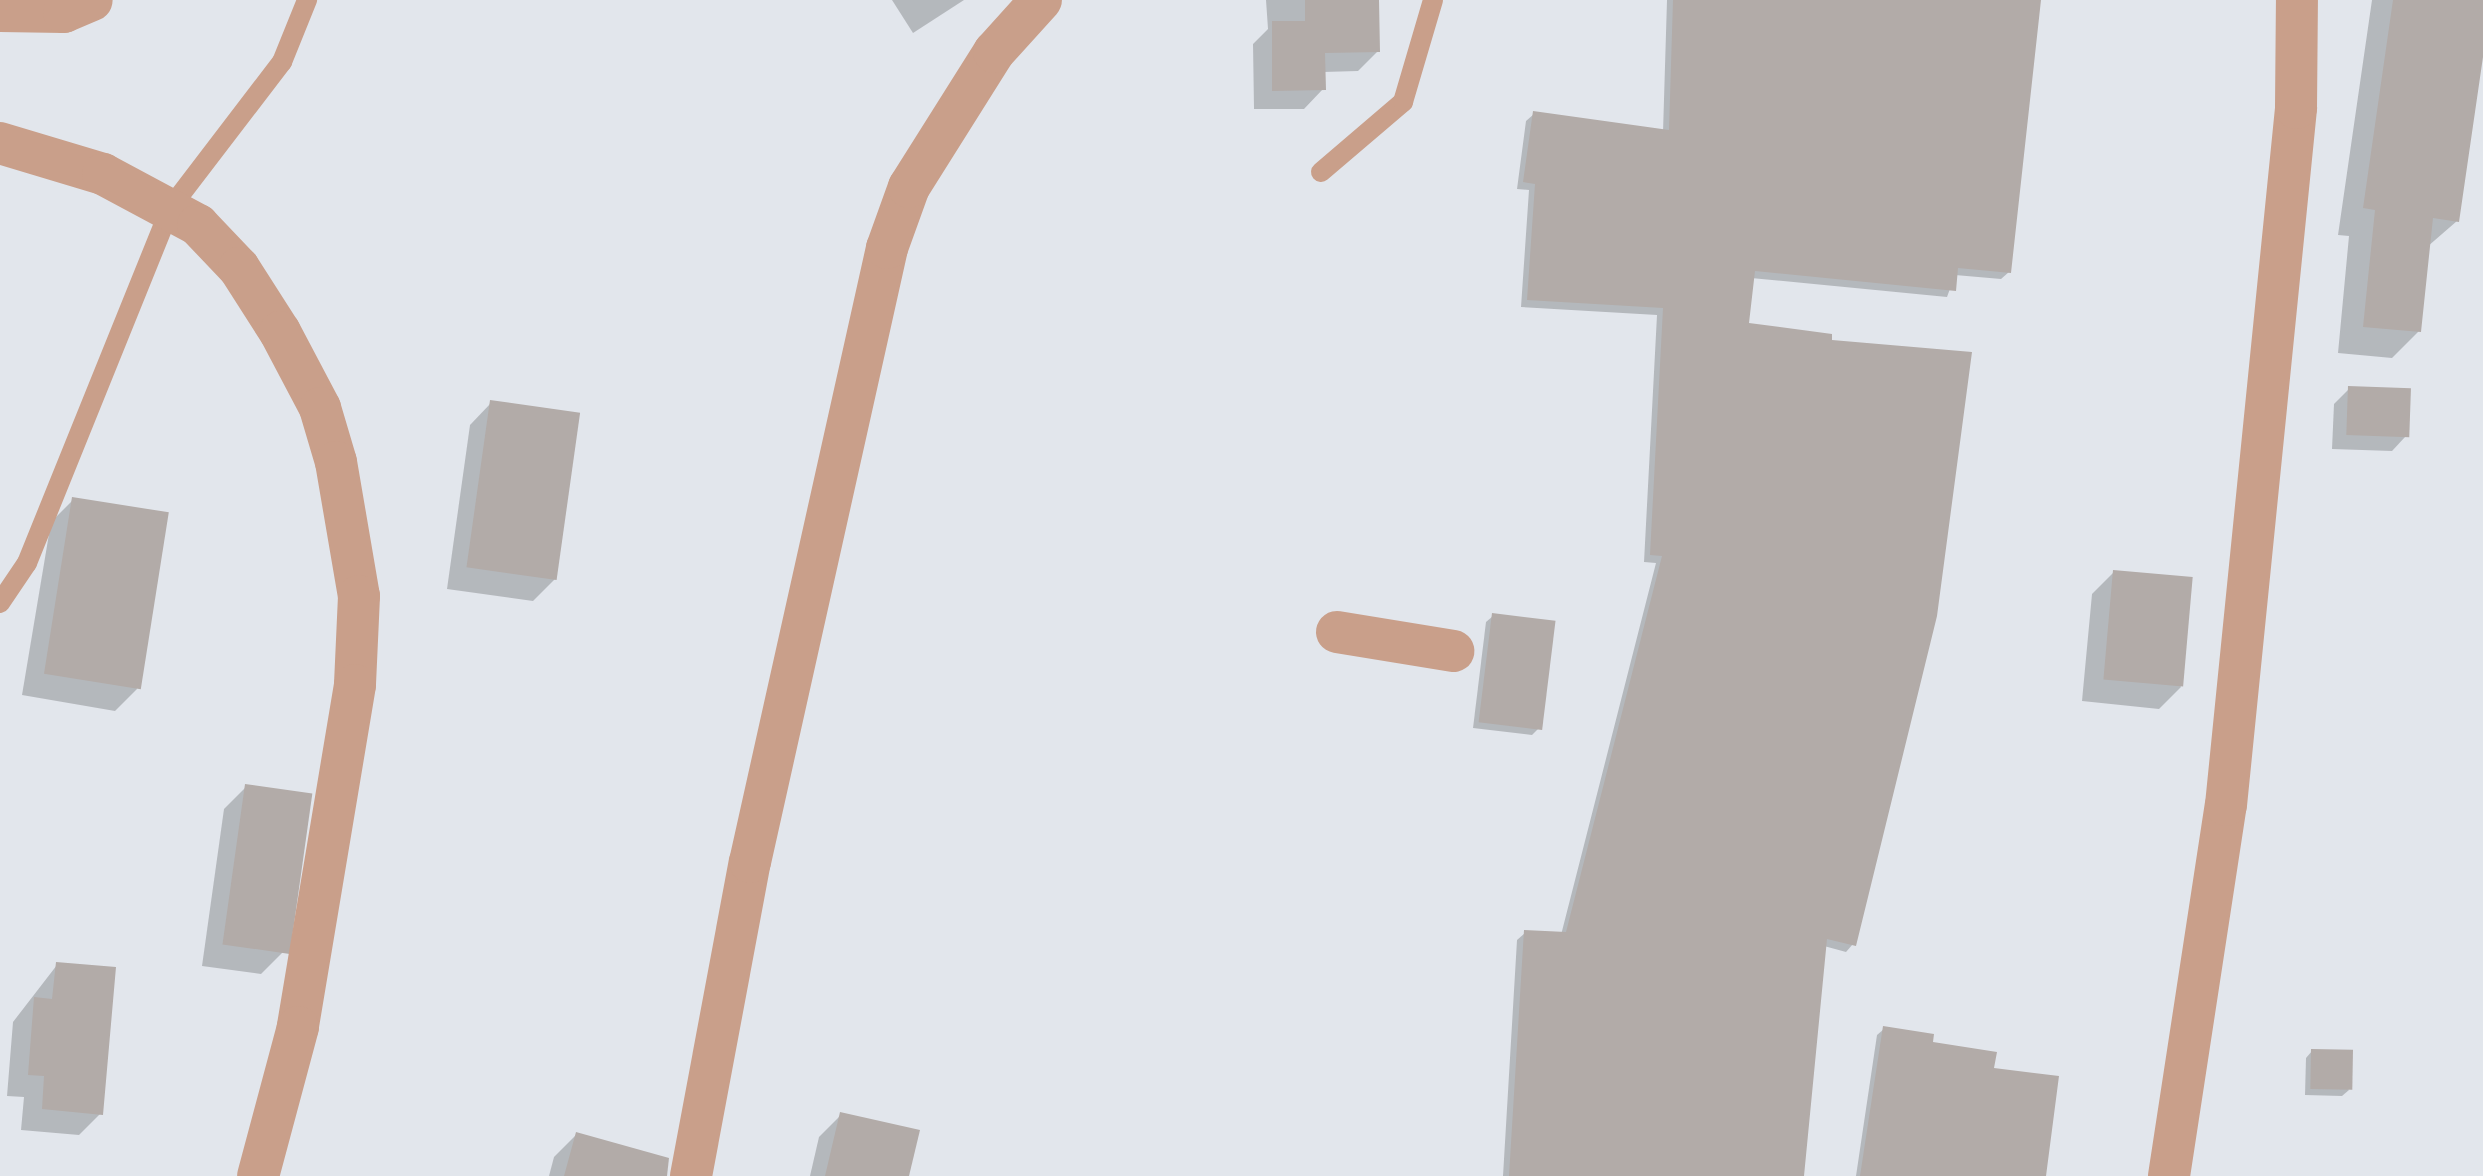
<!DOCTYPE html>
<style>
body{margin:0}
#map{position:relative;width:2483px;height:1176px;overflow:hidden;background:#e2e6ec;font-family:Merriweather,serif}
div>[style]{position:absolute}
.shadow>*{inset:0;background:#0003}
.building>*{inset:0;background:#b2aba8;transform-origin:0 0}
.lane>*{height:20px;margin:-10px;padding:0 10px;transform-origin:10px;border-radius:10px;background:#c99f8a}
.street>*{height:42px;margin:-21px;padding:0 21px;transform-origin:21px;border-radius:21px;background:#c99f8a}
span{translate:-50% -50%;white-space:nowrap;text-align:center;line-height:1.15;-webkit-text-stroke:10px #e2e6ec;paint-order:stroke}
</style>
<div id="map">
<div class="shadow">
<i style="clip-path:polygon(892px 0,964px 0,913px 33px)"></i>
<i style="clip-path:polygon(1266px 0,1377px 0,1378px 51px,1358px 71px,1323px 72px,1323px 89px,1304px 109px,1254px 109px,1253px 44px,1268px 29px)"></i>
<i style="clip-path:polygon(1667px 0,2038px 0,2009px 272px,2001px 279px,1955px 275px,1947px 297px,1751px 278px,1746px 325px,1853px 944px,1846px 952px,1824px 946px,1802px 1176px,1503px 1176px,1517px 940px,1525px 933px,1561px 935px,1656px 563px,1644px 562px,1657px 315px,1521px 307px,1529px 190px,1517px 189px,1526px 121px,1534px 114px,1663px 132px)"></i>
<i style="clip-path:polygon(2372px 0,2483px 0,2457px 221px,2427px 247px,2419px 331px,2392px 358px,2338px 353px,2349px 236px,2338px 235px)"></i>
<i style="clip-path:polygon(2349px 389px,2406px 436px,2392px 451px,2332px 449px,2334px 404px)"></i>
<i style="clip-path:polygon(491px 403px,555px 579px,533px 601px,447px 589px,470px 425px)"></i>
<i style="clip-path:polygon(73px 500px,137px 689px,115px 711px,22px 695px,51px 522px)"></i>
<i style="clip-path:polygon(2114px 572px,2181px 687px,2159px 709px,2082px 701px,2092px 594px)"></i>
<i style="clip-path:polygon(1493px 616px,1539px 728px,1532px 735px,1473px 728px,1486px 622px)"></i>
<i style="clip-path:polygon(246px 787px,283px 952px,261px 974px,202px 966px,224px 809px)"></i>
<i style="clip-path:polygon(57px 965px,101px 1113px,79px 1135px,21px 1130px,24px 1097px,7px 1096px,13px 1022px)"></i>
<i style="clip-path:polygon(1884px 1029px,1992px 1070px,2043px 1176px,1856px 1176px,1877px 1035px)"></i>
<i style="clip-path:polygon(2312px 1051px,2349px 1090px,2342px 1096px,2305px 1095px,2306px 1058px)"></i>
<i style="clip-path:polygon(841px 1115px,907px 1176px,810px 1176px,819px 1137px)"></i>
<i style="clip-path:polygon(576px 1135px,652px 1176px,549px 1176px,554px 1157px)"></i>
</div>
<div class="building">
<i style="clip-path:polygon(1305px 0,1379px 0,1380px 52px,1325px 53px,1326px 90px,1272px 91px,1272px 21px,1305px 21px)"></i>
<i style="clip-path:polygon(1673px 0,2041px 0,2011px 273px,1958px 268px,1956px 291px,1755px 271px,1749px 323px,1832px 334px,1832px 340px,1972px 352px,1937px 616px,1856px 946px,1827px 939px,1804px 1176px,1509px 1176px,1524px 930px,1566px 932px,1662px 556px,1650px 555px,1663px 308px,1527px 300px,1535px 184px,1523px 182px,1533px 111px,1669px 130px)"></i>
<i style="clip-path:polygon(2393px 0,2483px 0,2483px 57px,2459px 222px,2433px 218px,2421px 332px,2363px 327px,2375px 210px,2363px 208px)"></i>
<i style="left:2348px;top:386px;width:63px;height:49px;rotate:2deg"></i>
<i style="left:490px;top:400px;width:91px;height:169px;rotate:8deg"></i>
<i style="left:72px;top:497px;width:98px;height:179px;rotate:9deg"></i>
<i style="left:2113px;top:570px;width:80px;height:110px;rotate:5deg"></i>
<i style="left:1492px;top:613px;width:64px;height:110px;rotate:7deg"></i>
<i style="left:245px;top:784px;width:68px;height:162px;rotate:8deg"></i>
<i style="clip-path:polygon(56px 962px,116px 967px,103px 1115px,42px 1109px,44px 1076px,28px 1075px,34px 997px,52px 999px)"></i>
<i style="clip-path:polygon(1883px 1026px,1934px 1034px,1933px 1042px,1997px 1052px,1994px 1068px,2059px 1076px,2046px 1176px,1860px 1176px)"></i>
<i style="left:2311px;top:1049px;width:42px;height:40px;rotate:1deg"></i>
<i style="clip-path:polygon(840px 1112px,920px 1130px,909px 1176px,825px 1176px)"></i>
<i style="clip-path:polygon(576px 1132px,669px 1158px,667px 1176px,564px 1176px)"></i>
</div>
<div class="lane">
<i style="left:1321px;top:172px;width:108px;rotate:-40.5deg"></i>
<i style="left:1403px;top:102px;width:106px;rotate:-73.6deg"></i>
<i style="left:0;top:603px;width:48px;rotate:-56deg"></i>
<i style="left:27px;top:563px;width:384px;rotate:-68deg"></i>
<i style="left:171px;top:207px;width:183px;rotate:-52.6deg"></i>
<i style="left:282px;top:62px;width:67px;rotate:-68deg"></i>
</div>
<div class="street">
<i style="left:0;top:11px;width:64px;rotate:0.9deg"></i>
<i style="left:64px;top:12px;width:30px;rotate:-23deg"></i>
<i style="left:0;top:143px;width:108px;rotate:16.8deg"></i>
<i style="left:103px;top:174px;width:108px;rotate:28.2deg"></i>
<i style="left:198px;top:225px;width:59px;rotate:46.4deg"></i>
<i style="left:239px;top:268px;width:76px;rotate:57.4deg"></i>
<i style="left:280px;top:332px;width:86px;rotate:62.2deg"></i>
<i style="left:320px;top:408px;width:56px;rotate:73.5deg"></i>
<i style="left:336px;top:462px;width:136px;rotate:80.3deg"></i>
<i style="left:359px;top:596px;width:89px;rotate:92.6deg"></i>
<i style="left:355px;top:685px;width:347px;rotate:99.5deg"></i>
<i style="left:298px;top:1027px;width:154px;rotate:105deg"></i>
<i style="left:1337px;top:632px;width:118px;rotate:9.3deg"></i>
<i style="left:691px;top:1176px;width:319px;rotate:-79.4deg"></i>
<i style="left:750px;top:862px;width:629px;rotate:-77.42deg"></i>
<i style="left:887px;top:248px;width:65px;rotate:-70.2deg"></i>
<i style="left:909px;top:187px;width:160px;rotate:-57.8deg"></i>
<i style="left:994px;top:52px;width:70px;rotate:-47.9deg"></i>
<i style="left:2169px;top:1176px;width:375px;rotate:-81.3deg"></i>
<i style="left:2226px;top:805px;width:701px;rotate:-84.26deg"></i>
<i style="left:2296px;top:108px;width:108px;rotate:-89.5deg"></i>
</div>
</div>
